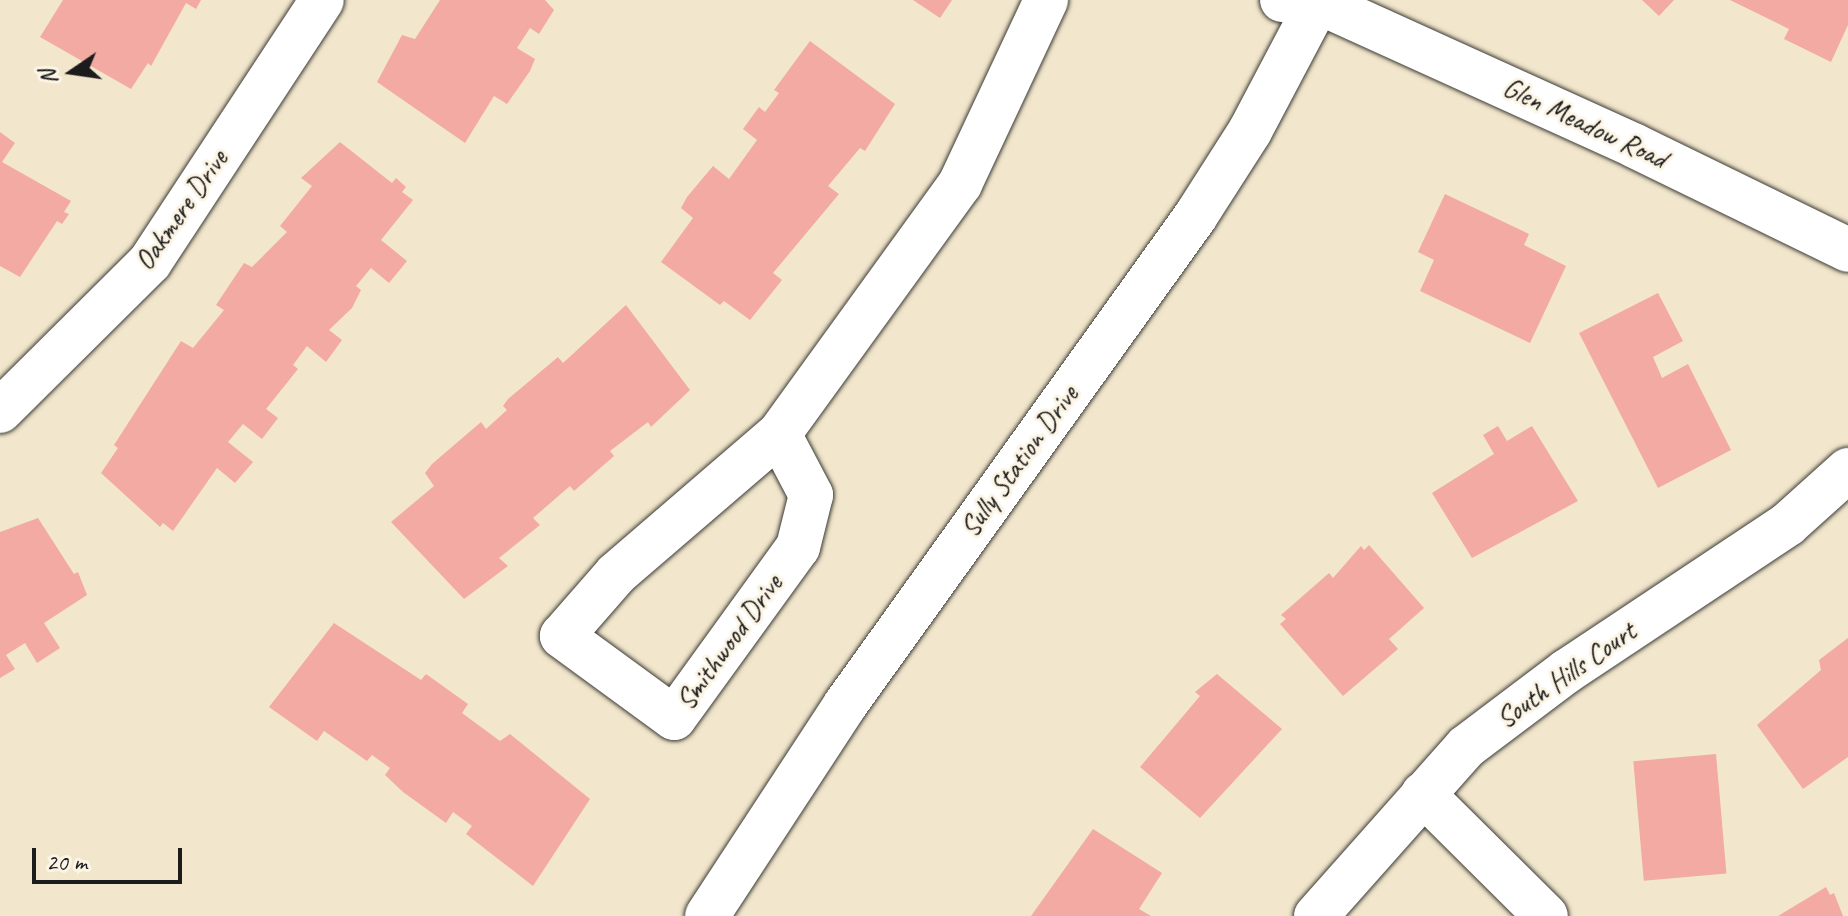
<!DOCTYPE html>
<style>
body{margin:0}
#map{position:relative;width:1848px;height:916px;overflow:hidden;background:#f2e7cc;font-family:Caveat,sans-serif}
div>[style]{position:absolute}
.building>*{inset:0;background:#f3aaa3;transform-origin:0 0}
.roads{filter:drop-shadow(0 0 2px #3c3a36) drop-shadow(0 0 2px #3c3a36)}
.minor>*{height:44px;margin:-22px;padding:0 22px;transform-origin:22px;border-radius:22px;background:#fff}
span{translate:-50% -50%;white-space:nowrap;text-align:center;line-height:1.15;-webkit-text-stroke:6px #fcf5e5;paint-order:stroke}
.street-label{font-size:28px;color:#1c1c1c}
.north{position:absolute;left:32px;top:32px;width:80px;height:80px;-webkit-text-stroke:6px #fcf5e5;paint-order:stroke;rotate:257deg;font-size:22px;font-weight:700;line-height:32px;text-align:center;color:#1c1c1c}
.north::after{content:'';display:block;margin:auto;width:28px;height:36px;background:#1c1c1c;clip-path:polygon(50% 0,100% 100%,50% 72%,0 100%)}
.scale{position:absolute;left:32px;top:848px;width:150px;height:36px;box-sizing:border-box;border:4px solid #1c1c1c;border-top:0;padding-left:10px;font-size:24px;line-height:28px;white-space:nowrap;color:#1c1c1c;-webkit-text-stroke:6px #fcf5e5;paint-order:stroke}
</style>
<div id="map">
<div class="building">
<i style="clip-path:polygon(63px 0,201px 0,196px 9px,186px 3px,151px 66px,148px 63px,131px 89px,40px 37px)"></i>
<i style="clip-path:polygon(440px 0,545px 0,554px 10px,539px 34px,530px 28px,517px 48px,535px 59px,530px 71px,507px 104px,494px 96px,465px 143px,377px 82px,402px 35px,415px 39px)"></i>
<i style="clip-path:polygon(913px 0,952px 0,940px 18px)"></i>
<i style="clip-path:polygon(1642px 0,1674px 0,1659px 16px)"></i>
<i style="clip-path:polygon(1730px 0,1848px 0,1848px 25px,1831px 62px,1784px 39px,1789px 29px)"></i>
<i style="clip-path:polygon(810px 41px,895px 104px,865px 151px,860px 148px,828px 186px,839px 194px,773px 273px,782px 280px,750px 320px,724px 301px,720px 305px,661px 262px,693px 218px,681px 208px,687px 197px,713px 166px,729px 179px,757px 140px,743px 129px,759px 107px,765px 112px,779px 93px,774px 90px)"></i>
<i style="clip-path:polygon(0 132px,15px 143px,2px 162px,71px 201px,64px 212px,69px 214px,62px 224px,57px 221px,20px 277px,0 266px)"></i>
<i style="clip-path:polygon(340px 142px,392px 183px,396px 178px,406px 187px,402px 192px,413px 200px,381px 240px,407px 261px,389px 283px,371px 268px,356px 286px,361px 290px,352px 308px,329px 330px,342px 340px,326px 362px,307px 346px,293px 365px,298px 369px,266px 409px,278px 418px,262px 439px,243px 424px,228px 442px,253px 462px,235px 483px,217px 468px,173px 531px,163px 523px,160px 527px,101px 473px,118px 448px,114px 445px,181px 341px,193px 348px,224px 310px,216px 305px,244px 263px,252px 267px,287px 232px,280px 226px,312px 186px,301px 178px)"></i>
<i style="clip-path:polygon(1445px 194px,1529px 234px,1524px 245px,1566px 266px,1530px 343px,1420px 291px,1434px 260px,1418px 252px)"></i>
<i style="clip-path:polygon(1658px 293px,1683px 341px,1653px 357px,1662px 378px,1688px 364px,1731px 450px,1658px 488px,1579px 333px)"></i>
<i style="clip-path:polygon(626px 305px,690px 390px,651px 427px,648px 422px,610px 451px,614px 456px,574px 491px,570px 486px,533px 518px,540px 525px,499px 558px,508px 566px,464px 599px,391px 522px,434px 486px,425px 473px,432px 464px,481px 422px,486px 429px,507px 410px,503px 406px,508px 399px,558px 357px,563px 363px)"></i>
<i style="clip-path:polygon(1498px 426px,1507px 441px,1532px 426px,1578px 501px,1472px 558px,1432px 493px,1494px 454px,1483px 435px)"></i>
<i style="clip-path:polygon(38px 518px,74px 574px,78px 572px,87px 595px,44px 623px,60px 648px,37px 663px,25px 643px,6px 655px,15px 669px,0 678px,0 532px)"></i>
<i style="clip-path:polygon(1369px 545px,1424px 608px,1389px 639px,1398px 649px,1343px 696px,1280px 624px,1286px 619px,1281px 615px,1329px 573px,1333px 578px,1361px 546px,1364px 550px)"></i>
<i style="clip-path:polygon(334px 623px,421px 680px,426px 674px,468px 704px,462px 713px,500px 741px,510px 734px,590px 799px,533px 886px,466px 834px,472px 826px,453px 812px,446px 823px,403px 792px,385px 775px,390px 768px,372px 755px,367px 761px,324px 731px,317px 741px,269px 707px)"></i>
<i style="clip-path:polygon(1848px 638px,1848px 757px,1803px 789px,1757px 725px,1821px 670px,1819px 660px)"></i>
<i style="clip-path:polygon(1217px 674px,1282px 729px,1200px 818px,1140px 767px,1200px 696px,1195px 692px)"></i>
<i style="left:1716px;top:754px;width:120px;height:83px;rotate:85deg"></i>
<i style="clip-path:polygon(1093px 829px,1162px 873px,1139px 909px,1151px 916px,1031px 916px)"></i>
<i style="clip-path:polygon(1826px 887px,1830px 895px,1834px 893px,1843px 916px,1778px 916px)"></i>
</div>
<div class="roads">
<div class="minor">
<i style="left:1282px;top:0;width:36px;rotate:3deg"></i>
<i style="left:1318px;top:2px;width:348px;rotate:24.4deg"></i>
<i style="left:1635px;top:146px;width:237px;rotate:26deg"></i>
<i style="left:0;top:411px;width:211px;rotate:-44.8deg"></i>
<i style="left:150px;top:262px;width:313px;rotate:-56.7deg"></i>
<i style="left:779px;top:434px;width:69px;rotate:62.3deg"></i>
<i style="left:811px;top:495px;width:54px;rotate:104deg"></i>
<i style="left:798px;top:547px;width:211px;rotate:125.9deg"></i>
<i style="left:674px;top:718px;width:139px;rotate:-143.8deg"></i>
<i style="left:562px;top:636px;width:82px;rotate:-48.9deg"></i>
<i style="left:616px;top:574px;width:215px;rotate:-40.7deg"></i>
<i style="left:779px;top:434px;width:309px;rotate:-54.1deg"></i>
<i style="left:960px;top:184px;width:203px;rotate:-64.9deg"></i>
<i style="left:1423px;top:794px;width:173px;rotate:44.8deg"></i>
<i style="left:707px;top:916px;width:252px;rotate:-56.8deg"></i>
<i style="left:845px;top:705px;width:601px;rotate:-54.35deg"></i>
<i style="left:1195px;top:217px;width:102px;rotate:-57.4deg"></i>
<i style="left:1250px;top:131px;width:148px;rotate:-62.2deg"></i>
<i style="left:1316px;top:916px;width:226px;rotate:-48.4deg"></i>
<i style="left:1466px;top:747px;width:126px;rotate:-37deg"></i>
<i style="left:1567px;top:671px;width:265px;rotate:-33.6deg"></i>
<i style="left:1788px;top:524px;width:81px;rotate:-42deg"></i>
</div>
</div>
<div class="street-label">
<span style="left:1585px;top:123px;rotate:25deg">Glen Meadow Road</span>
<span style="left:181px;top:210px;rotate:-55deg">Oakmere Drive</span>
<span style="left:1019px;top:461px;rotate:-54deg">Sully Station Drive</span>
<span style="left:729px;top:642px;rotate:-54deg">Smithwood Drive</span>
<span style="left:1566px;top:675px;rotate:-35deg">South Hills Court</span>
</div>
<div class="north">N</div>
<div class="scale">20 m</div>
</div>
